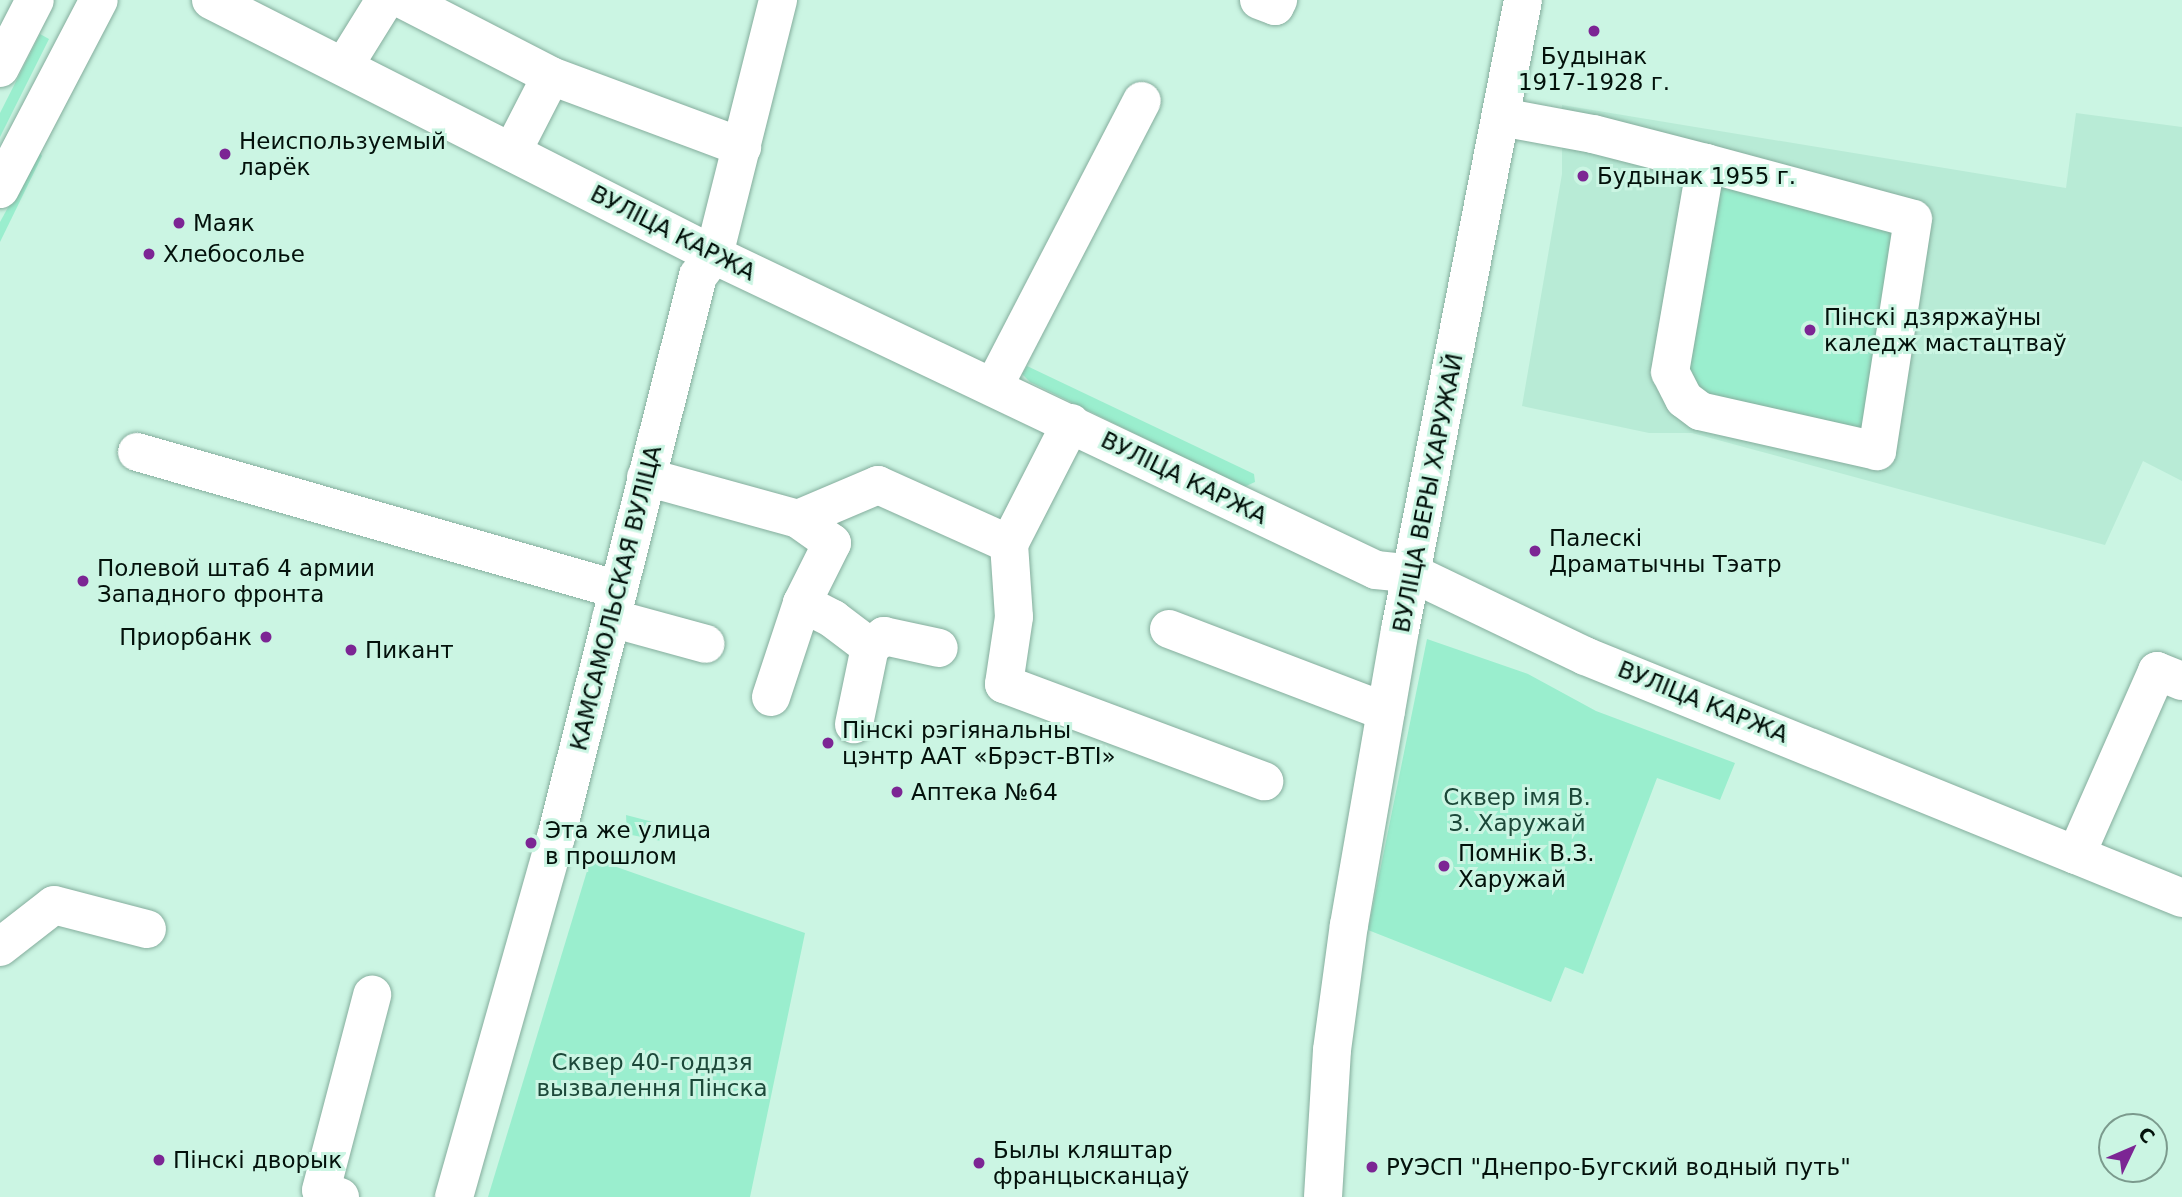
<!DOCTYPE html>
<meta charset="utf-8">
<style>
body{margin:0}
#map{position:relative;width:2182px;height:1197px;overflow:hidden;background:#cbf5e3;font-family:"DejaVu Sans",sans-serif}
div>[style]{position:absolute}
.built>*{inset:0;background:#b8ebd6}
.green>*{inset:0;background:#9aeece}
.roads{filter:drop-shadow(0 0 2px #85ad9d) drop-shadow(0 0 2px #85ad9d)}
.minor>*{height:38px;margin:-19px;padding:0 19px;transform-origin:19px;border-radius:19px;background:#fff}
.major>*{height:38px;margin:-19px;padding:0 19px;transform-origin:19px;border-radius:19px;background:#fff}
.dots>*{width:19px;height:19px;translate:-50% -50%;box-sizing:border-box;border:4px solid #cbf5e3;border-radius:50%}
span{translate:-50% -50%;white-space:nowrap;text-align:center;line-height:1.15;-webkit-text-stroke:6px #cbf5e3;paint-order:stroke}
.poi-label{font-size:23px;color:#03110b}
.left{translate:0 -50%;text-align:left}
.right{translate:-100% -50%;text-align:right}
.street-label{font-size:23px;color:#03110b}
.park-label{font-size:23px;color:#1c4839}
.north{position:absolute;left:2098px;top:1113px;width:70px;height:70px;box-sizing:border-box;background:#cbf5e3;border:2px solid #7b9a8d;border-radius:50%;rotate:46deg;font-size:19px;font-weight:700;line-height:28px;text-align:center;color:#03110b}
.north::after{content:'';display:block;margin:auto;width:24px;height:32px;background:#7c2594;clip-path:polygon(50% 0,100% 100%,50% 72%,0 100%)}
</style>
<div id="map">
<div class="built">
<i style="clip-path:polygon(1562px 105px,2066px 188px,2076px 113px,2182px 127px,2182px 481px,2143px 461px,2105px 545px,1692px 433px,1649px 433px,1522px 406px,1562px 174px)"></i>
</div>
<div class="green">
<i style="clip-path:polygon(40px 34px,49px 39px,0 137px,0 113px)"></i>
<i style="clip-path:polygon(39px 151px,42px 156px,0 242px,0 222px)"></i>
<i style="clip-path:polygon(1721px 182px,1895px 229px,1862px 434px,1715px 402px,1685px 376px)"></i>
<i style="clip-path:polygon(1027px 366px,1254px 474px,1255px 482px,1244px 487px,1030px 382px,1022px 374px)"></i>
<i style="clip-path:polygon(1427px 639px,1528px 674px,1596px 711px,1735px 763px,1720px 800px,1657px 778px,1583px 974px,1565px 967px,1551px 1002px,1368px 930px)"></i>
<i style="clip-path:polygon(626px 815px,676px 828px,661px 841px,627px 834px)"></i>
<i style="clip-path:polygon(591px 858px,805px 933px,750px 1197px,488px 1197px)"></i>
</div>
<div class="roads">
<div class="minor">
<i style="left:211px;top:0;width:564px;rotate:26.88deg"></i>
<i style="left:714px;top:255px;width:733px;rotate:25.45deg"></i>
<i style="left:1376px;top:570px;width:38px;rotate:6deg"></i>
<i style="left:1414px;top:574px;width:190px;rotate:25.6deg"></i>
<i style="left:1585px;top:656px;width:644px;rotate:22.07deg"></i>
<i style="left:404px;top:0;width:165px;rotate:27.3deg"></i>
<i style="left:551px;top:76px;width:204px;rotate:20.4deg"></i>
<i style="left:1259px;top:0;width:17px;rotate:21deg"></i>
<i style="left:1275px;top:6px;width:7px;rotate:-63deg"></i>
<i style="left:344px;top:66px;width:78px;rotate:-58.2deg"></i>
<i style="left:1501px;top:117px;width:94px;rotate:10.5deg"></i>
<i style="left:1593px;top:134px;width:117px;rotate:14.4deg"></i>
<i style="left:1706px;top:163px;width:214px;rotate:15.1deg"></i>
<i style="left:1913px;top:219px;width:235px;rotate:98.8deg"></i>
<i style="left:1877px;top:451px;width:181px;rotate:-167.3deg"></i>
<i style="left:1700px;top:411px;width:20px;rotate:-143deg"></i>
<i style="left:1684px;top:399px;width:30px;rotate:-117deg"></i>
<i style="left:1670px;top:372px;width:212px;rotate:-80.2deg"></i>
<i style="left:512px;top:152px;width:85px;rotate:-62.8deg"></i>
<i style="left:994px;top:386px;width:321px;rotate:-62.6deg"></i>
<i style="left:1071px;top:423px;width:136px;rotate:117.1deg"></i>
<i style="left:1009px;top:544px;width:73px;rotate:86.1deg"></i>
<i style="left:1014px;top:617px;width:68px;rotate:98.5deg"></i>
<i style="left:1004px;top:684px;width:278px;rotate:20.5deg"></i>
<i style="left:137px;top:452px;width:501px;rotate:15.98deg"></i>
<i style="left:646px;top:477px;width:158px;rotate:15.4deg"></i>
<i style="left:798px;top:519px;width:87px;rotate:-23deg"></i>
<i style="left:878px;top:485px;width:144px;rotate:24.2deg"></i>
<i style="left:802px;top:603px;width:35px;rotate:27deg"></i>
<i style="left:833px;top:619px;width:46px;rotate:37.1deg"></i>
<i style="left:870px;top:647px;width:79px;rotate:101.7deg"></i>
<i style="left:611px;top:618px;width:98px;rotate:15.3deg"></i>
<i style="left:1169px;top:629px;width:232px;rotate:20.9deg"></i>
<i style="left:870px;top:647px;width:18px;rotate:-38deg"></i>
<i style="left:884px;top:636px;width:56px;rotate:12.3deg"></i>
<i style="left:771px;top:697px;width:99px;rotate:-71.7deg"></i>
<i style="left:802px;top:603px;width:67px;rotate:-63.4deg"></i>
<i style="left:832px;top:543px;width:42px;rotate:-144.8deg"></i>
<i style="left:2076px;top:855px;width:201px;rotate:-66.2deg"></i>
<i style="left:2157px;top:671px;width:27px;rotate:22deg"></i>
<i style="left:0;top:947px;width:68px;rotate:-37.9deg"></i>
<i style="left:54px;top:905px;width:96px;rotate:14.5deg"></i>
<i style="left:340px;top:1197px;width:20px;rotate:-160deg"></i>
<i style="left:321px;top:1190px;width:202px;rotate:-75.3deg"></i>
<i style="left:454px;top:1197px;width:374px;rotate:-74.2deg"></i>
<i style="left:556px;top:837px;width:579px;rotate:-75.8deg"></i>
<i style="left:698px;top:276px;width:26px;rotate:-53deg"></i>
<i style="left:714px;top:255px;width:263px;rotate:-75.9deg"></i>
<i style="left:1323px;top:1197px;width:147px;rotate:-86.5deg"></i>
<i style="left:1332px;top:1050px;width:126px;rotate:-82.3deg"></i>
<i style="left:1349px;top:925px;width:299px;rotate:-80.2deg"></i>
<i style="left:1400px;top:630px;width:642px;rotate:-78.95deg"></i>
</div>
<div class="major">
<i style="left:0;top:68px;width:76px;rotate:-62.8deg"></i>
<i style="left:0;top:189px;width:213px;rotate:-62.4deg"></i>
</div>
</div>
<div class="dots">
<i style="left:1594px;top:31px;background:#7c2594"></i>
<i style="left:225px;top:154px;background:#7c2594"></i>
<i style="left:1583px;top:176px;background:#7c2594"></i>
<i style="left:179px;top:223px;background:#7c2594"></i>
<i style="left:149px;top:254px;background:#7c2594"></i>
<i style="left:1810px;top:330px;background:#7c2594"></i>
<i style="left:1535px;top:551px;background:#7c2594"></i>
<i style="left:83px;top:581px;background:#7c2594"></i>
<i style="left:266px;top:637px;background:#7c2594"></i>
<i style="left:351px;top:650px;background:#7c2594"></i>
<i style="left:828px;top:743px;background:#7c2594"></i>
<i style="left:897px;top:792px;background:#7c2594"></i>
<i style="left:531px;top:843px;background:#7c2594"></i>
<i style="left:1444px;top:866px;background:#7c2594"></i>
<i style="left:159px;top:1160px;background:#7c2594"></i>
<i style="left:979px;top:1163px;background:#7c2594"></i>
<i style="left:1372px;top:1167px;background:#7c2594"></i>
</div>
<div class="poi-label">
<span style="left:1594px;top:69px">Будынак<br>1917-1928 г.</span>
<span class="left" style="left:239px;top:154px">Неиспользуемый<br>ларёк</span>
<span class="left" style="left:1597px;top:176px">Будынак 1955 г.</span>
<span class="left" style="left:193px;top:223px">Маяк</span>
<span class="left" style="left:163px;top:254px">Хлебосолье</span>
<span class="left" style="left:1824px;top:330px">Пінскі дзяржаўны<br>каледж мастацтваў</span>
<span class="left" style="left:1549px;top:551px">Палескі<br>Драматычны Тэатр</span>
<span class="left" style="left:97px;top:581px">Полевой штаб 4 армии<br>Западного фронта</span>
<span class="right" style="left:252px;top:637px">Приорбанк</span>
<span class="left" style="left:365px;top:650px">Пикант</span>
<span class="left" style="left:842px;top:743px">Пінскі рэгіянальны<br>цэнтр ААТ «Брэст-ВТІ»</span>
<span class="left" style="left:911px;top:792px">Аптека №64</span>
<span class="left" style="left:545px;top:843px">Эта же улица<br>в прошлом</span>
<span class="left" style="left:1458px;top:866px">Помнік В.З.<br>Харужай</span>
<span class="left" style="left:993px;top:1163px">Былы кляштар<br>францысканцаў</span>
<span class="left" style="left:173px;top:1160px">Пінскі дворык</span>
<span class="left" style="left:1386px;top:1167px">РУЭСП "Днепро-Бугский водный путь"</span>
</div>
<div class="street-label">
<span style="left:673px;top:233px;rotate:27deg">ВУЛІЦА КАРЖА</span>
<span style="left:1184px;top:478px;rotate:26deg">ВУЛІЦА КАРЖА</span>
<span style="left:1428px;top:493px;rotate:-79deg">ВУЛІЦА ВЕРЫ ХАРУЖАЙ</span>
<span style="left:616px;top:598px;rotate:-76deg">КАМСАМОЛЬСКАЯ ВУЛІЦА</span>
<span style="left:1703px;top:702px;rotate:22deg">ВУЛІЦА КАРЖА</span>
</div>
<div class="park-label">
<span style="left:1517px;top:810px">Сквер імя В.<br>З. Харужай</span>
<span style="left:652px;top:1075px">Сквер 40-годдзя<br>вызвалення Пінска</span>
</div>
<div class="north">С</div>
</div>
